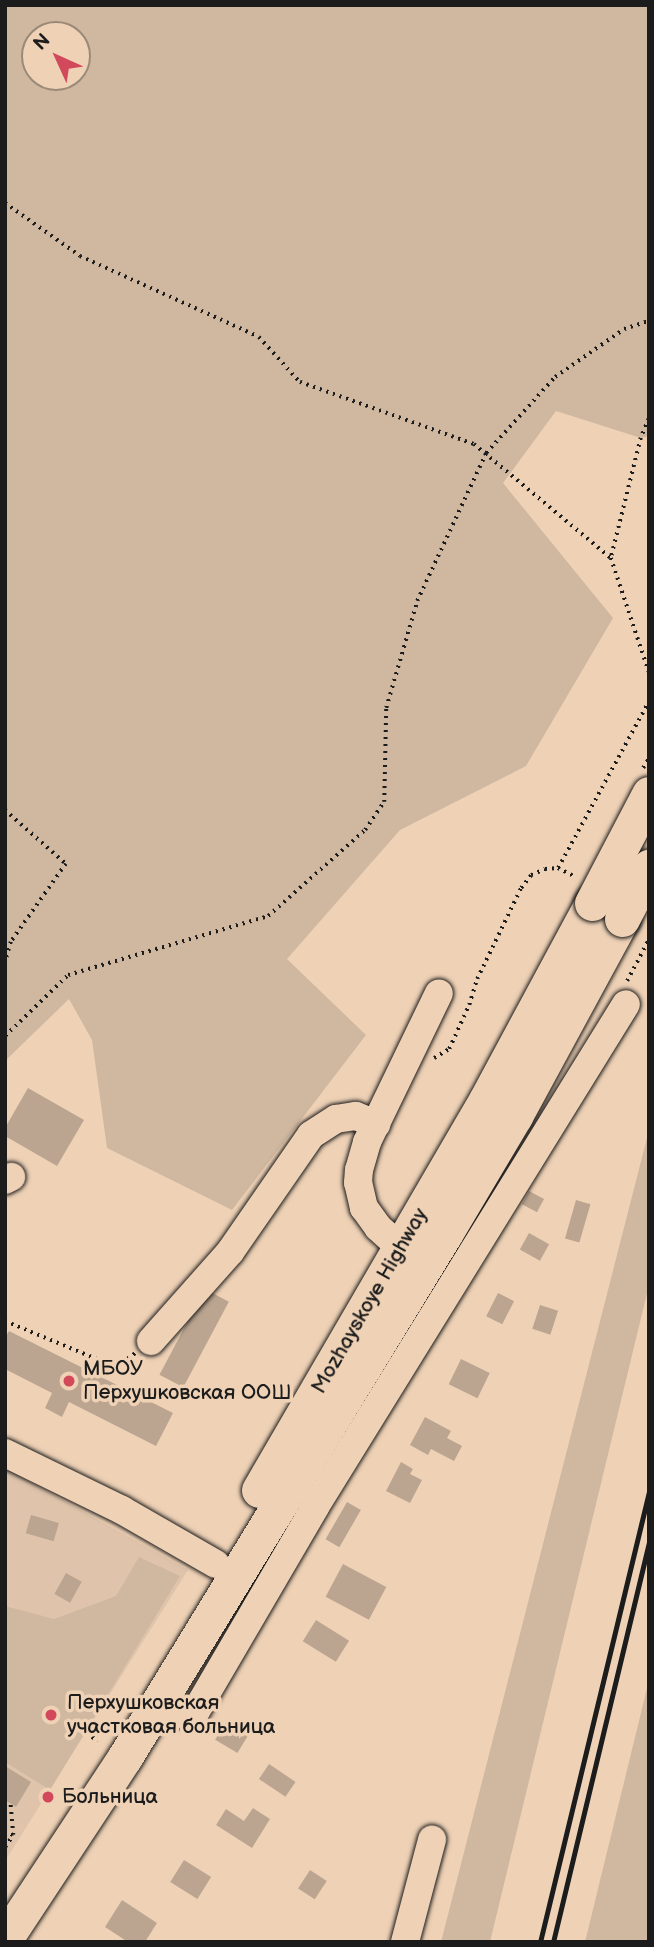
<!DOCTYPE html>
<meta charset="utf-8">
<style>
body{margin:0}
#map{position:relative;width:654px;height:1947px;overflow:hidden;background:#efd2b6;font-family:"Balsamiq Sans",sans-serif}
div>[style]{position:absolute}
.built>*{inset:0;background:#dfc4ab}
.green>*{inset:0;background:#d0b8a0}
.building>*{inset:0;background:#bba590;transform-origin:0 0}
.path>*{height:3.5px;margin-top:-1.75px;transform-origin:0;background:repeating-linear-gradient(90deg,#1c1c1c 0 2px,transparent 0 7px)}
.roads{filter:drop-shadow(0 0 2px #1c1c1c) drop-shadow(0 0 2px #1c1c1c)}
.minor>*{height:28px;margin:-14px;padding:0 14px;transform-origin:14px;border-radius:14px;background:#efd2b6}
.major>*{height:35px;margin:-17.5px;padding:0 17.5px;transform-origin:17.5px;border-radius:17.5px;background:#efd2b6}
.rail>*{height:5px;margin:-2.5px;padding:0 2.5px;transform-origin:2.5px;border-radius:2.5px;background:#1c1c1c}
.path-bridge>*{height:3.5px;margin-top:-1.75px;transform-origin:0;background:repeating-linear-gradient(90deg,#1c1c1c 0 2px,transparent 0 7px)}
.bridges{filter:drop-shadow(0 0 2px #1c1c1c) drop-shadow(0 0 2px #1c1c1c)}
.major-bridge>*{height:35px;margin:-17.5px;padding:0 17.5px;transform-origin:17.5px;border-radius:17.5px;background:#efd2b6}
.dots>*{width:19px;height:19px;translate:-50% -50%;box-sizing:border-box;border:4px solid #efd2b6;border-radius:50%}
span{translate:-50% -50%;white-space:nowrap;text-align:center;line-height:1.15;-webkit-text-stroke:7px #efd2b6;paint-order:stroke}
.street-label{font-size:21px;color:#1c1c1c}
.poi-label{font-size:21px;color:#1c1c1c}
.left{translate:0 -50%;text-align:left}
.frame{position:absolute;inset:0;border:7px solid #1c1c1c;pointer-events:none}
.north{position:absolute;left:21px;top:21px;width:70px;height:70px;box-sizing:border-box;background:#efd2b6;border:2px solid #9b8978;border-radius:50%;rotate:315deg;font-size:19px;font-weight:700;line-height:28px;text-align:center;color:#1c1c1c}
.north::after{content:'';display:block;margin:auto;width:24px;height:32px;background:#d1495b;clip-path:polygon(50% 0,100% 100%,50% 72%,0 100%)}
</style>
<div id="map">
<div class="built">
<i style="clip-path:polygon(5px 1468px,188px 1570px,5px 1861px)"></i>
</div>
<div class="green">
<i style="clip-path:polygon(evenodd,5px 5px,649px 5px,649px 436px,641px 438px,556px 411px,503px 483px,613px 618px,526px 766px,400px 830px,287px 959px,366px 1035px,232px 1210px,107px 1148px,92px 1040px,69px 999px,5px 1061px,5px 5px,35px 35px,77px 35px,77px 77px,35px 77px,35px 35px)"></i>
<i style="clip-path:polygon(649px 1130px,649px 1285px,490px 1942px,441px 1942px)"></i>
<i style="clip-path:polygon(139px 1557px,180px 1576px,50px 1790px,5px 1762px,5px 1606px,54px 1619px,116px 1596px)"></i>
<i style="clip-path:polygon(649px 1680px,649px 1942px,585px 1942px)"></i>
</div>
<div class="building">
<i style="clip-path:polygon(28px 1088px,84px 1120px,57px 1166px,5px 1136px,5px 1128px)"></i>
<i style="left:529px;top:1191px;width:17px;height:15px;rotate:28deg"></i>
<i style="left:576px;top:1200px;width:15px;height:40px;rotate:16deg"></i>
<i style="left:529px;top:1233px;width:23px;height:19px;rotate:29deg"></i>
<i style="left:205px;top:1289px;width:27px;height:97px;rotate:28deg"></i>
<i style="left:498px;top:1293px;width:18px;height:26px;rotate:27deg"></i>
<i style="left:540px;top:1305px;width:19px;height:25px;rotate:18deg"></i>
<i style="clip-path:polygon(9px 1331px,173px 1413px,156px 1446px,69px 1402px,62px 1417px,45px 1408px,52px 1393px,5px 1369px,5px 1338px)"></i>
<i style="left:461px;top:1359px;width:32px;height:28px;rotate:26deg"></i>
<i style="clip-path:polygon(425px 1417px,451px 1431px,447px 1438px,462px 1446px,454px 1461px,431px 1449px,428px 1455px,410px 1445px)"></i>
<i style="clip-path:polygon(401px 1462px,413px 1469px,410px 1474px,422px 1480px,410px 1503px,386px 1491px)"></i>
<i style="left:347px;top:1502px;width:16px;height:43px;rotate:30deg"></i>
<i style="left:31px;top:1515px;width:29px;height:19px;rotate:16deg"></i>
<i style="left:343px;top:1564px;width:49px;height:37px;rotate:28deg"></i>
<i style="left:66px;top:1573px;width:18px;height:24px;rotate:29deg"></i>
<i style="left:316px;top:1620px;width:39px;height:25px;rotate:32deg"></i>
<i style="left:227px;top:1720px;width:26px;height:23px;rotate:31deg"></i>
<i style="left:269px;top:1764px;width:32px;height:18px;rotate:34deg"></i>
<i style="clip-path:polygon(5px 1766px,31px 1782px,16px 1807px,5px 1800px)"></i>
<i style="clip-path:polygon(253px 1808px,270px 1819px,252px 1848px,216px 1825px,226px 1809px,244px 1821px)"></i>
<i style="left:184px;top:1860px;width:32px;height:26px;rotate:32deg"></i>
<i style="left:310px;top:1870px;width:20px;height:22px;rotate:33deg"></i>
<i style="clip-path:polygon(122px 1900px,157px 1923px,145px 1942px,128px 1942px,105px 1927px)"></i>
</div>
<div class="path">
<i style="left:649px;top:5px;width:1px;rotate:90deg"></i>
<i style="left:5px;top:203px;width:92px;rotate:35.2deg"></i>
<i style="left:80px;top:256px;width:196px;rotate:24.3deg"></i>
<i style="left:259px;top:337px;width:61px;rotate:47.7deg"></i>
<i style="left:300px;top:382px;width:185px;rotate:19.6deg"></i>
<i style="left:474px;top:444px;width:178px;rotate:39.8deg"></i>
<i style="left:649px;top:419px;width:21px;rotate:113deg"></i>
<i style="left:641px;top:438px;width:124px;rotate:104deg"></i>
<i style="left:611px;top:558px;width:120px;rotate:71.6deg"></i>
<i style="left:5px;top:810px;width:81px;rotate:41.5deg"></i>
<i style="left:66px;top:864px;width:95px;rotate:125.2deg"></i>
<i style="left:11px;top:942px;width:22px;rotate:106deg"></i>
<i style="left:558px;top:868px;width:190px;rotate:-61.4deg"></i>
<i style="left:627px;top:981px;width:47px;rotate:-62.4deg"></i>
<i style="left:5px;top:1036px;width:88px;rotate:-44.1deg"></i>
<i style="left:68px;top:975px;width:209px;rotate:-16.4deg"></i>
<i style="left:268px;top:916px;width:130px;rotate:-41.6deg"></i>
<i style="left:365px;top:830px;width:34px;rotate:-56deg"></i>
<i style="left:384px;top:802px;width:94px;rotate:-88.8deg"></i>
<i style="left:386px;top:708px;width:111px;rotate:-73.8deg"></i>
<i style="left:417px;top:601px;width:163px;rotate:-65deg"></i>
<i style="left:486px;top:453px;width:103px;rotate:-47.8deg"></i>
<i style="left:555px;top:377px;width:84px;rotate:-34.8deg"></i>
<i style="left:624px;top:329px;width:26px;rotate:-18deg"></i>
<i style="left:434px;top:1058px;width:17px;rotate:-31deg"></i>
<i style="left:449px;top:1049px;width:48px;rotate:-65.6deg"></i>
<i style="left:469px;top:1005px;width:27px;rotate:-73deg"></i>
<i style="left:477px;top:979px;width:101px;rotate:-64.2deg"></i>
<i style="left:521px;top:888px;width:16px;rotate:-52deg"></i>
<i style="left:531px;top:875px;width:15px;rotate:-23deg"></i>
<i style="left:545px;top:869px;width:13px;rotate:-4deg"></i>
<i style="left:558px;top:868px;width:20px;rotate:27deg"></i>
<i style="left:5px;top:1321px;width:120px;rotate:22.5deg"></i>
<i style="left:116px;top:1367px;width:24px;rotate:-36deg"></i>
<i style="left:92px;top:1737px;width:7px;rotate:34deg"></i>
<i style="left:5px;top:1831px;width:9px;rotate:27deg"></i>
<i style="left:5px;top:1847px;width:14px;rotate:-56deg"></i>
<i style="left:13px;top:1835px;width:32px;rotate:-95deg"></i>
</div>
<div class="roads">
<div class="minor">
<i style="left:5px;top:1180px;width:7px;rotate:-27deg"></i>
<i style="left:401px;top:1248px;width:31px;rotate:-138deg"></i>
<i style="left:378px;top:1227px;width:24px;rotate:-126deg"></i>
<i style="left:364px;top:1208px;width:26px;rotate:-103deg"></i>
<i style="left:358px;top:1183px;width:13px;rotate:-86deg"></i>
<i style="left:359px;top:1170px;width:29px;rotate:-74deg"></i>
<i style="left:367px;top:1142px;width:165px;rotate:-64.2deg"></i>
<i style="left:151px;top:1341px;width:119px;rotate:-48.4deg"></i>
<i style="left:230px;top:1252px;width:142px;rotate:-55.3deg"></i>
<i style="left:311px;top:1135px;width:30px;rotate:-33deg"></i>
<i style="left:336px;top:1119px;width:20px;rotate:-9deg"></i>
<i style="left:356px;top:1116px;width:22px;rotate:22deg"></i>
<i style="left:5px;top:1453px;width:130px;rotate:26deg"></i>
<i style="left:122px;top:1510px;width:108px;rotate:29.9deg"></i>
<i style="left:158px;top:1703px;width:22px;rotate:30deg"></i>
<i style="left:177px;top:1714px;width:19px;rotate:-9deg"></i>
<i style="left:196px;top:1711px;width:236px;rotate:-59.7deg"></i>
<i style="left:315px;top:1507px;width:591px;rotate:-58.27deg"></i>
<i style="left:405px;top:1942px;width:106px;rotate:-75.2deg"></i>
</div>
<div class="major">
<i style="left:259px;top:1490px;width:451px;rotate:-59.8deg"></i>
<i style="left:486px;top:1100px;width:224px;rotate:-61.7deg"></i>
<i style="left:5px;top:1939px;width:218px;rotate:-56.6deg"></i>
<i style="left:125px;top:1757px;width:613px;rotate:-58.54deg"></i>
<i style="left:445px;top:1234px;width:137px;rotate:-59.3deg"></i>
<i style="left:515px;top:1116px;width:224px;rotate:-61.5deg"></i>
</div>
</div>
<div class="rail">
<i style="left:540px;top:1942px;width:465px;rotate:-76.4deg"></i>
<i style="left:553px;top:1942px;width:412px;rotate:-76.5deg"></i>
</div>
<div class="path-bridge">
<i style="left:643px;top:768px;width:12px;rotate:-59deg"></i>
</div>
<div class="bridges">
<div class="major-bridge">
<i style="left:592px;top:903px;width:123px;rotate:-62.4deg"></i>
<i style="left:622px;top:919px;width:59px;rotate:-62.6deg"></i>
</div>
</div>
<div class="dots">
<i style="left:69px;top:1381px;background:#d1495b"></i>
<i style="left:51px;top:1715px;background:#d1495b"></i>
<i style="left:48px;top:1797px;background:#d1495b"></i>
</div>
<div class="street-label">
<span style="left:370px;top:1301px;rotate:-60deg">Mozhayskoye Highway</span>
</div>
<div class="poi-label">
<span class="left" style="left:83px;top:1381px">МБОУ<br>Перхушковская ООШ</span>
<span class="left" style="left:67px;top:1715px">Перхушковская<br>участковая больница</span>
<span class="left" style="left:62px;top:1797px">Больница</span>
</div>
<div class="frame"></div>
<div class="north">N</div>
</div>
